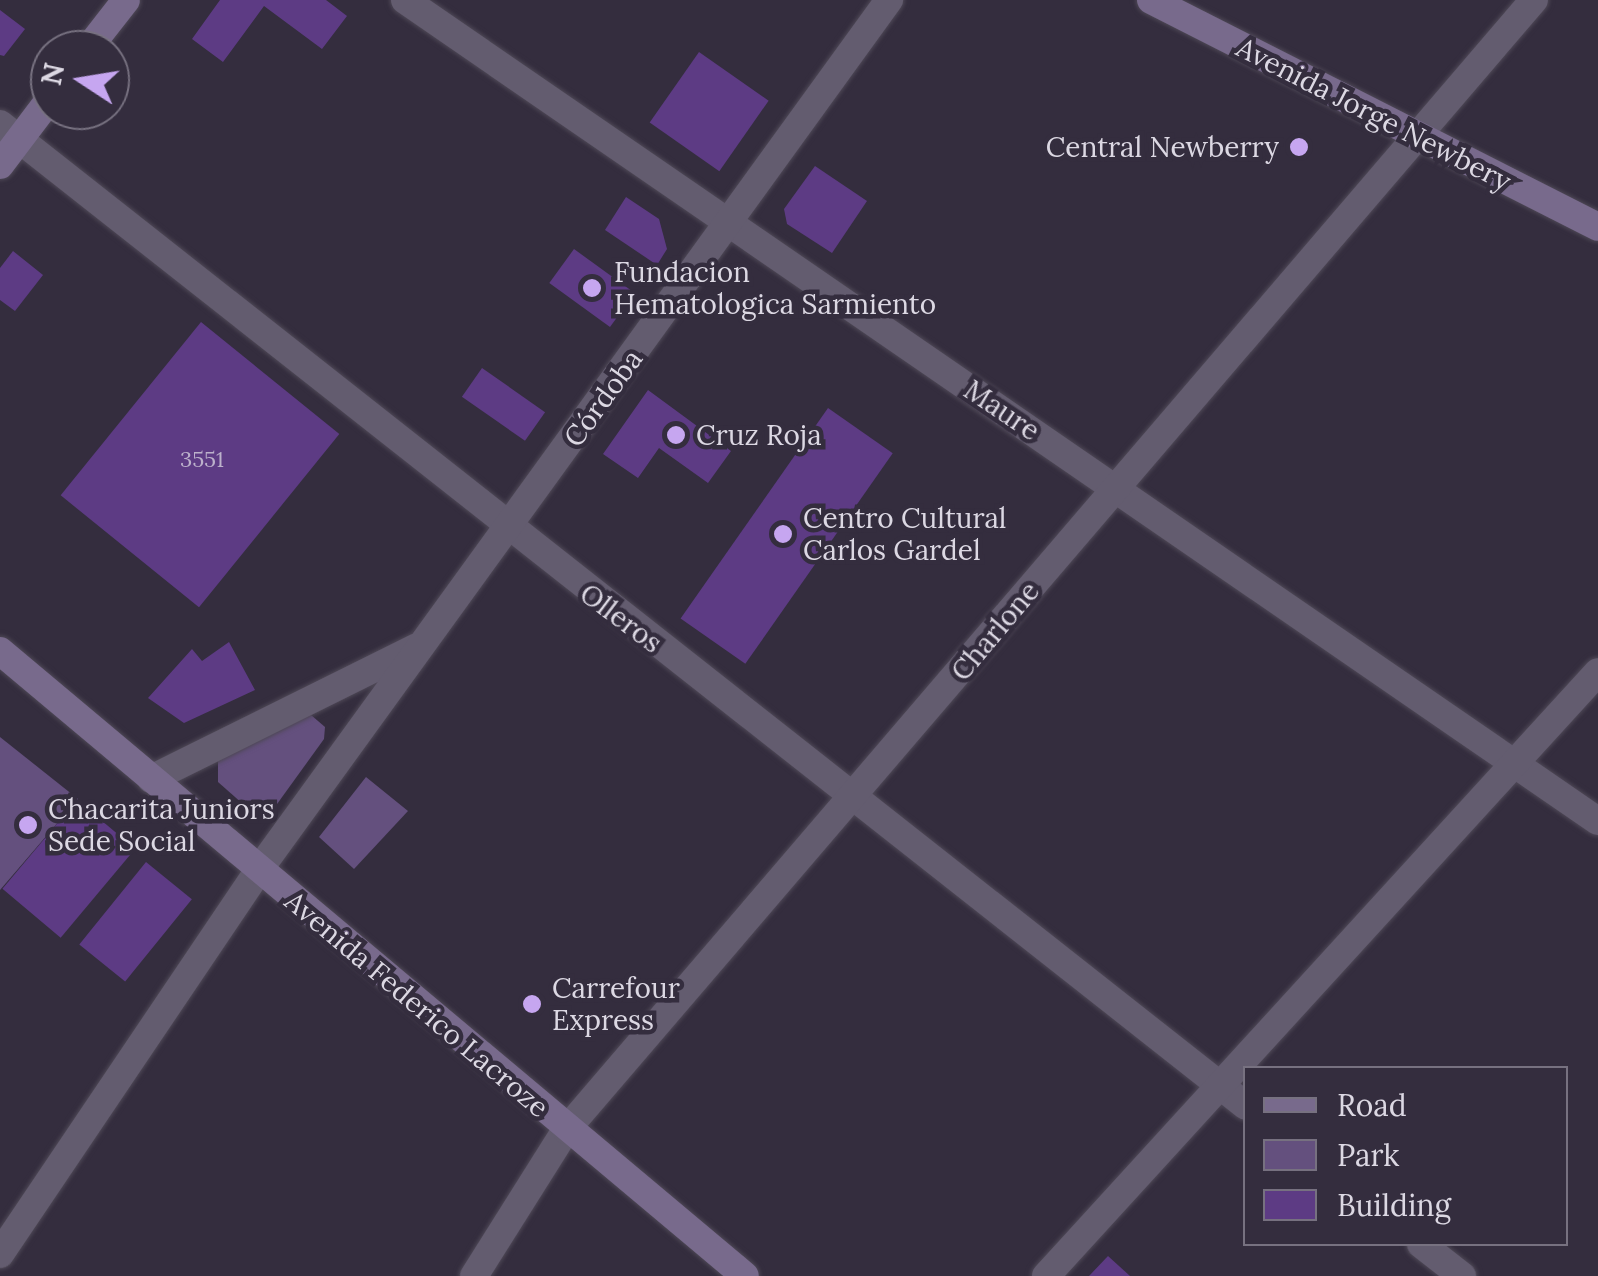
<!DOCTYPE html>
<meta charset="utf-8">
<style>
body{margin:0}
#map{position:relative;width:1598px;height:1276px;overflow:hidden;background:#342d3e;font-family:Lora,serif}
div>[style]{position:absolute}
.green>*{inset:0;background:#64507e}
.building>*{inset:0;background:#5d3b84;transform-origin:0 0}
.roads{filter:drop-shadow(0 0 2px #4e4856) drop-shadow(0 0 2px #4e4856)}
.minor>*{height:28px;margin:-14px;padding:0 14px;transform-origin:14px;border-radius:14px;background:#635c6f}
.tertiary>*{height:28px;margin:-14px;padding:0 14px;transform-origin:14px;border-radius:14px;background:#635c6f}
.secondary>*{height:28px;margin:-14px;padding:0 14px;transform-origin:14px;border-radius:14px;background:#786a8c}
.dots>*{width:28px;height:28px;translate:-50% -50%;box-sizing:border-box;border:5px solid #342d3e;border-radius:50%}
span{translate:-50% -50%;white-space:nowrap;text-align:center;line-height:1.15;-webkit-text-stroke:9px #342d3e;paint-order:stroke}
.number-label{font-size:22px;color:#bcb1cb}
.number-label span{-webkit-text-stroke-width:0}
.street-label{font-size:28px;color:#dcd8e3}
.poi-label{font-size:28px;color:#dcd8e3}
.right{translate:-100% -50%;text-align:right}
.left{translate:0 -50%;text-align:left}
.legend{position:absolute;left:1243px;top:1066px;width:325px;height:180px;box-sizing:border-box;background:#342d3e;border:2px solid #777180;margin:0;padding:12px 18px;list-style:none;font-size:30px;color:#dcd8e3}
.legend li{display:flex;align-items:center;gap:20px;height:50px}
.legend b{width:50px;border:2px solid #777180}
.north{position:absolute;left:30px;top:30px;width:100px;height:100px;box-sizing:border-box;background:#342d3e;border:2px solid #777180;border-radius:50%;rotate:282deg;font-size:28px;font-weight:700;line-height:40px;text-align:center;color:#dcd8e3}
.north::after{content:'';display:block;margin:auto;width:35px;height:45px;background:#c6a6f0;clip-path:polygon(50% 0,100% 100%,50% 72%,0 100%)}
</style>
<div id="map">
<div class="green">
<i style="clip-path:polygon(311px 715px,325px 727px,324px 739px,272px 811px,252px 812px,218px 782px,218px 760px)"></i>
<i style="clip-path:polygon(0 737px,78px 799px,0 890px)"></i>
<i style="clip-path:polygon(366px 777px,408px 811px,354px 869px,319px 837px)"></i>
</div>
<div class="building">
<i style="clip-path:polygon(220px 0,326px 0,347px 16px,322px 49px,264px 6px,223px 62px,192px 39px)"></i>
<i style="clip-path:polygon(0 10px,25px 29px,4px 56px,0 55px)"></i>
<i style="left:699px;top:52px;width:85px;height:86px;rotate:35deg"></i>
<i style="clip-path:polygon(815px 166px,867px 201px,832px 253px,787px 224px,784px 209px)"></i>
<i style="clip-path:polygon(626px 197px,659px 219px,667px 249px,657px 265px,605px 230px)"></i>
<i style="left:574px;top:249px;width:75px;height:42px;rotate:36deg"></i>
<i style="clip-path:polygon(13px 251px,43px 275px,15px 311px,0 300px,0 268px)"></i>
<i style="left:201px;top:322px;width:178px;height:223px;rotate:39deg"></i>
<i style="left:482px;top:368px;width:77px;height:35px;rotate:35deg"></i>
<i style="clip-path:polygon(648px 390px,731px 451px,708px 483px,659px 448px,638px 478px,603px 454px)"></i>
<i style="left:828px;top:408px;width:79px;height:257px;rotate:35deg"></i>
<i style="clip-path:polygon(229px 642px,255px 690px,184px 723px,148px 698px,192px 649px,202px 661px)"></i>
<i style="left:77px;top:800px;width:76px;height:116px;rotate:40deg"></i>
<i style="left:146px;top:862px;width:59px;height:106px;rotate:39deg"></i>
<i style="clip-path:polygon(1108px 1256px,1130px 1276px,1089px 1276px)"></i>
</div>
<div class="roads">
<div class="minor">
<i style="left:405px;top:0;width:1448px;rotate:34.54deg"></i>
<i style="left:0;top:124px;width:1586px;rotate:38.24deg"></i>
<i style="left:151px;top:779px;width:297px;rotate:-26.4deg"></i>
<i style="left:1421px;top:1244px;width:52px;rotate:38deg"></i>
<i style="left:0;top:1254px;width:462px;rotate:-56deg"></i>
<i style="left:474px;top:1276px;width:173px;rotate:-57.8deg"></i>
<i style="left:566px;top:1130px;width:1488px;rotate:-49.42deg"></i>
<i style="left:1046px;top:1276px;width:818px;rotate:-47.58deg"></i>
</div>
<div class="tertiary">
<i style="left:258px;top:871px;width:1076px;rotate:-54.08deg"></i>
</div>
<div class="secondary">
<i style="left:1151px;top:0;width:501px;rotate:26.92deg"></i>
<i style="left:87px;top:50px;width:63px;rotate:-52deg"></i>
<i style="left:0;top:165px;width:83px;rotate:-52.9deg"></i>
<i style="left:0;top:651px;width:972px;rotate:39.99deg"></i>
</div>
</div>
<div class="dots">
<i style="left:1299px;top:147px;background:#c6a6f0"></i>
<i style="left:592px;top:288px;background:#c6a6f0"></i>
<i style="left:676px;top:435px;background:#c6a6f0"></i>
<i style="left:783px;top:534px;background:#c6a6f0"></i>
<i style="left:28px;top:825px;background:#c6a6f0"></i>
<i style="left:532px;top:1004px;background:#c6a6f0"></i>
</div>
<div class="number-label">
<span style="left:202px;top:460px">3551</span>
</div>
<div class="street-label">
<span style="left:1374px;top:114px;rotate:27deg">Avenida Jorge Newbery</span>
<span style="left:603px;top:398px;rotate:-54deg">Córdoba</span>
<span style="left:1002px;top:410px;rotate:34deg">Maure</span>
<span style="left:621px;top:618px;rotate:37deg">Olleros</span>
<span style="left:995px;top:631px;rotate:-50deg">Charlone</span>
<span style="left:417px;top:1004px;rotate:40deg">Avenida Federico Lacroze</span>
</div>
<div class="poi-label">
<span class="right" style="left:1279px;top:147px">Central Newberry</span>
<span class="left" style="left:614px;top:288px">Fundacion<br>Hematologica Sarmiento</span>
<span class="left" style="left:696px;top:435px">Cruz Roja</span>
<span class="left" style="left:803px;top:534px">Centro Cultural<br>Carlos Gardel</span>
<span class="left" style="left:48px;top:825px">Chacarita Juniors<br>Sede Social</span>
<span class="left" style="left:552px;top:1004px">Carrefour<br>Express</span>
</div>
<ul class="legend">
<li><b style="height:12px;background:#786a8c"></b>Road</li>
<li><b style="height:28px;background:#64507e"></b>Park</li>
<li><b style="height:28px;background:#5d3b84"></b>Building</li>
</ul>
<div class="north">N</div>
</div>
